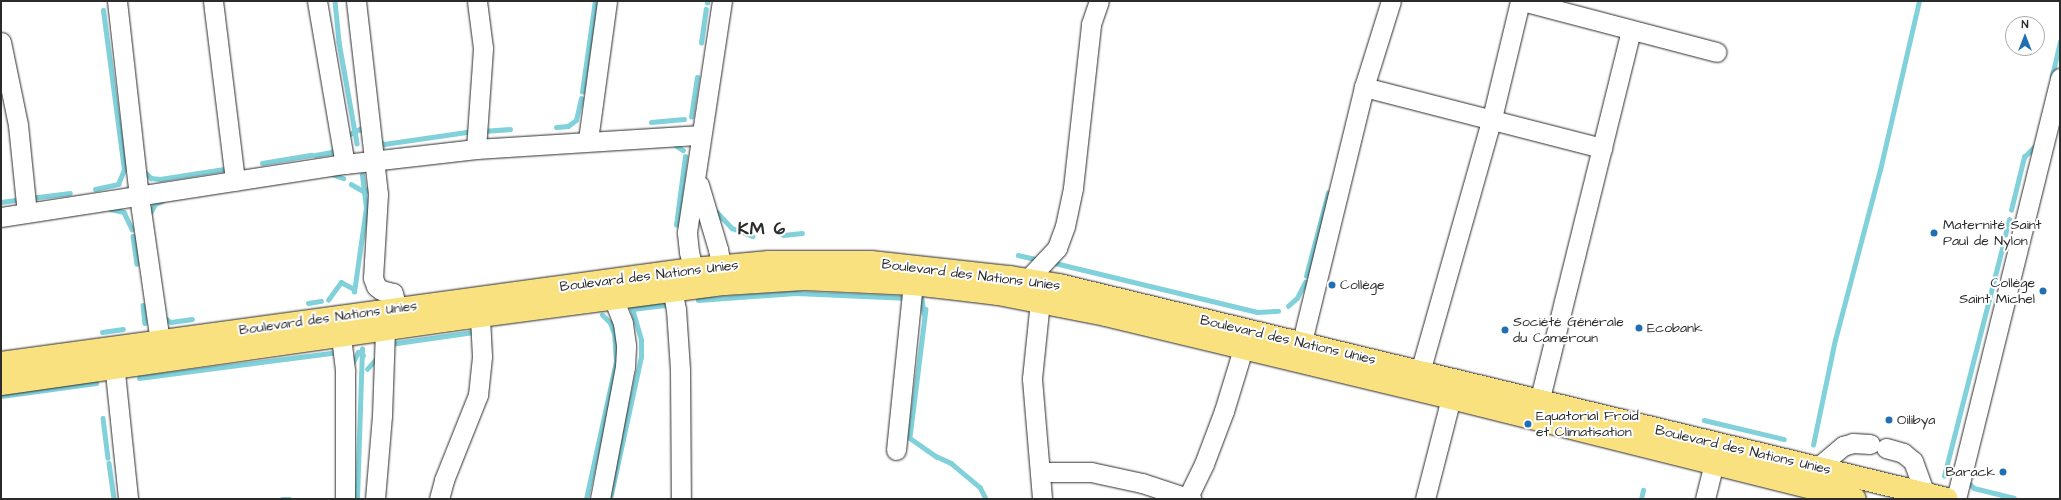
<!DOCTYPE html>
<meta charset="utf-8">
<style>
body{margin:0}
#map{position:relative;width:2061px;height:500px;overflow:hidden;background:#fff;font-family:"Architects Daughter",sans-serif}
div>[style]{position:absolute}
.stream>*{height:4.5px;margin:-2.25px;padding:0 2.25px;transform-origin:2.25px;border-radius:2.25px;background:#80d1da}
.roads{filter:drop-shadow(0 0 1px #2b2b2b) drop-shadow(0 0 1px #2b2b2b)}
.minor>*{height:19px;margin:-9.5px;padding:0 9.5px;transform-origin:9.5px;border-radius:9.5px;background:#fff}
.major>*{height:22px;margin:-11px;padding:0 11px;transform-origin:11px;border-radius:11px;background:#fae180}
.dots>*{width:11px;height:11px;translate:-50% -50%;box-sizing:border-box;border:2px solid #fff;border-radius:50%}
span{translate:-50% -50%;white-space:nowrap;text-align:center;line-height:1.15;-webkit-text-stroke:4px #fff;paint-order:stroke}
.poi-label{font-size:14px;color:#2b2b2b}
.left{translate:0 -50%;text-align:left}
.right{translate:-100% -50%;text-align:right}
.street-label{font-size:14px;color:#2b2b2b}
.district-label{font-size:18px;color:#2b2b2b;font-weight:700;letter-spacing:1px}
.frame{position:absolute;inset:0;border:2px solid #2b2b2b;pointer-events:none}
.north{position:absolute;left:2005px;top:16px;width:40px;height:40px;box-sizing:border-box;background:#fff;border:1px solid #aaa;border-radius:50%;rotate:0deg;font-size:11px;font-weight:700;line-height:16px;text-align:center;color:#2b2b2b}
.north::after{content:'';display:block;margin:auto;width:14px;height:18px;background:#1f6fb2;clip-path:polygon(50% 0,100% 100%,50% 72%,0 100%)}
</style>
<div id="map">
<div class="stream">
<i style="left:335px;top:1px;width:41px;rotate:84.4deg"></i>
<i style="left:339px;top:42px;width:103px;rotate:79.9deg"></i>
<i style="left:707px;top:3px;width:2px;rotate:-90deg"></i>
<i style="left:701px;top:43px;width:34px;rotate:-82deg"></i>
<i style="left:2052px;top:76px;width:35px;rotate:-77deg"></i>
<i style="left:582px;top:92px;width:92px;rotate:-81.9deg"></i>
<i style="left:691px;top:117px;width:40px;rotate:-81.5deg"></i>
<i style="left:651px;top:122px;width:33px;rotate:-5deg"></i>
<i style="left:556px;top:127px;width:12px;rotate:-5deg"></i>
<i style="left:568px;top:126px;width:10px;rotate:-37deg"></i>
<i style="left:576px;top:120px;width:22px;rotate:-77deg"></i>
<i style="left:483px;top:131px;width:27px;rotate:-4deg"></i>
<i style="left:346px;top:136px;width:16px;rotate:-27deg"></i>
<i style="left:360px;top:129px;width:6px;rotate:31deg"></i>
<i style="left:377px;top:139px;width:9px;rotate:36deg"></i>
<i style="left:384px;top:144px;width:90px;rotate:-8.3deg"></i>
<i style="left:674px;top:144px;width:11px;rotate:34deg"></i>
<i style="left:315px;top:155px;width:17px;rotate:-10deg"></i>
<i style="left:332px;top:152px;width:8px;rotate:-50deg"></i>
<i style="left:262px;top:163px;width:50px;rotate:-9.3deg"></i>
<i style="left:144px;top:171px;width:10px;rotate:45deg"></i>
<i style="left:151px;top:178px;width:9px;rotate:6deg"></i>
<i style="left:160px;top:179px;width:71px;rotate:-8.9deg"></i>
<i style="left:332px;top:174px;width:12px;rotate:20deg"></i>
<i style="left:351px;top:184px;width:16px;rotate:30deg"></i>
<i style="left:365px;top:192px;width:10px;rotate:-45deg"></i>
<i style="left:95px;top:189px;width:24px;rotate:-12deg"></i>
<i style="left:118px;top:184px;width:15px;rotate:-67deg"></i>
<i style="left:124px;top:170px;width:161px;rotate:-97.5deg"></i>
<i style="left:30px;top:198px;width:40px;rotate:-7.1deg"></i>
<i style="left:1px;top:202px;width:21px;rotate:-8deg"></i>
<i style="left:110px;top:209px;width:14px;rotate:12deg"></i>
<i style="left:124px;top:212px;width:19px;rotate:65deg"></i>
<i style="left:2011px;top:210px;width:55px;rotate:-76.2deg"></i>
<i style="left:2024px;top:157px;width:17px;rotate:-45deg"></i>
<i style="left:717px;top:212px;width:22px;rotate:47deg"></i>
<i style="left:732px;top:228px;width:22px;rotate:21deg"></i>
<i style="left:149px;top:215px;width:13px;rotate:-61deg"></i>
<i style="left:155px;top:204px;width:8px;rotate:-23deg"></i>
<i style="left:676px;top:225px;width:69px;rotate:-82.5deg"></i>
<i style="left:783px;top:235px;width:19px;rotate:-6deg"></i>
<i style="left:2005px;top:235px;width:16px;rotate:-75deg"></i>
<i style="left:133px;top:236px;width:28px;rotate:82deg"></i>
<i style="left:1018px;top:255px;width:23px;rotate:13deg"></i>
<i style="left:1051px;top:262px;width:212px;rotate:13.6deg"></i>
<i style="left:1257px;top:312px;width:21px;rotate:-3deg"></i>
<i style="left:1306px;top:276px;width:86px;rotate:-75.2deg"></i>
<i style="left:354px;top:292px;width:85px;rotate:-81.9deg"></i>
<i style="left:366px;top:208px;width:33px;rotate:-97deg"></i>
<i style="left:915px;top:299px;width:7px"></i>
<i style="left:922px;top:299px;width:15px;rotate:82deg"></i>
<i style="left:328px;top:300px;width:22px;rotate:-54deg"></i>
<i style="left:341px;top:282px;width:15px;rotate:28deg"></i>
<i style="left:698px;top:300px;width:98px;rotate:-4.1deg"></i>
<i style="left:796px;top:293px;width:112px;rotate:2.6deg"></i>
<i style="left:308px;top:303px;width:13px;rotate:-9deg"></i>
<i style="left:143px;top:305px;width:18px;rotate:84deg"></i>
<i style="left:1288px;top:306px;width:12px;rotate:-42deg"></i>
<i style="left:1297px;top:298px;width:18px;rotate:-63deg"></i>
<i style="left:926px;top:309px;width:130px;rotate:97.1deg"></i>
<i style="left:910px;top:438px;width:32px;rotate:35deg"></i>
<i style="left:936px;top:456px;width:17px;rotate:25deg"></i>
<i style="left:951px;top:463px;width:38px;rotate:40deg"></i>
<i style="left:980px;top:487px;width:13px;rotate:63deg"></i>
<i style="left:163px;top:317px;width:9px;rotate:32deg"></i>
<i style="left:171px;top:322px;width:21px;rotate:-8deg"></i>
<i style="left:102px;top:332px;width:21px;rotate:-8deg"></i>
<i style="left:390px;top:344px;width:84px;rotate:-8.2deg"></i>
<i style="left:349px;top:361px;width:4px;rotate:14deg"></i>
<i style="left:353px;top:362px;width:11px;rotate:-63deg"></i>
<i style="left:358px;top:352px;width:6px;rotate:31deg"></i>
<i style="left:367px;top:369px;width:15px;rotate:-48deg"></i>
<i style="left:139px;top:378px;width:201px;rotate:-7.4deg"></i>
<i style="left:1px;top:396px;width:96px;rotate:-7.8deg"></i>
<i style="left:103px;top:418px;width:40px;rotate:82.9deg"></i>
<i style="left:1704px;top:420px;width:82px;rotate:13.4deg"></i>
<i style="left:1813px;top:445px;width:107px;rotate:-78.2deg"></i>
<i style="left:1835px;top:340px;width:176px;rotate:-75.2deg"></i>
<i style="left:1880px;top:170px;width:173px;rotate:-77deg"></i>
<i style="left:109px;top:463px;width:36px;rotate:82deg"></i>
<i style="left:1944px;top:476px;width:238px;rotate:-75.7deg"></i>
<i style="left:1966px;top:480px;width:11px;rotate:45deg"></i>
<i style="left:1974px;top:488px;width:41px;rotate:14deg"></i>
<i style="left:282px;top:499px;width:8px"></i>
<i style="left:357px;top:499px;width:150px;rotate:-88.1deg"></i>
<i style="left:586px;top:499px;width:141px;rotate:-77.7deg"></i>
<i style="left:616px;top:361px;width:27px;rotate:-94deg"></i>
<i style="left:614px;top:334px;width:12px;rotate:-110deg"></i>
<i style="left:610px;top:323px;width:11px;rotate:-135deg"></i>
<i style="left:610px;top:499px;width:145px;rotate:-77.7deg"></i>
<i style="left:641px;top:357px;width:17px;rotate:-90deg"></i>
<i style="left:641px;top:340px;width:32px;rotate:-106deg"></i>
<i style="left:632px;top:309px;width:33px;rotate:-7deg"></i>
<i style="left:1641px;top:499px;width:9px;rotate:-77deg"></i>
</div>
<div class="roads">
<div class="minor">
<i style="left:117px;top:1px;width:196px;rotate:83.6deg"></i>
<i style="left:139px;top:196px;width:162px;rotate:81.8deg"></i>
<i style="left:213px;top:1px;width:181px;rotate:83deg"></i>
<i style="left:317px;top:1px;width:165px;rotate:80.3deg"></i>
<i style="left:356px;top:1px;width:194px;rotate:83.5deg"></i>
<i style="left:378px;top:194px;width:84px;rotate:93.4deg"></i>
<i style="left:373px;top:278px;width:9px;rotate:69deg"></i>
<i style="left:376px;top:286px;width:6px;rotate:39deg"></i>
<i style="left:381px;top:290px;width:12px;rotate:14deg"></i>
<i style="left:393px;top:293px;width:16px;rotate:76deg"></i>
<i style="left:1522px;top:1px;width:201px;rotate:14.7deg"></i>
<i style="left:1px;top:42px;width:85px;rotate:78.4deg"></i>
<i style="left:18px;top:125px;width:88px;rotate:84.2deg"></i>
<i style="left:1364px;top:87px;width:246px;rotate:14.4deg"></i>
<i style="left:588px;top:140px;width:140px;rotate:-82.2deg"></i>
<i style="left:476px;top:149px;width:101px;rotate:-86deg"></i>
<i style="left:483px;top:48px;width:47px;rotate:-97.3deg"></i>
<i style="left:699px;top:185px;width:67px;rotate:73.5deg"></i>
<i style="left:718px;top:249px;width:33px;rotate:79deg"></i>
<i style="left:1px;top:217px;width:348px;rotate:-8.8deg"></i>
<i style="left:345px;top:164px;width:132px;rotate:-6.5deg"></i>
<i style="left:476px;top:149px;width:225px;rotate:-3.6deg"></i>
<i style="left:670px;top:276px;width:34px;rotate:80deg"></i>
<i style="left:676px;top:309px;width:61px;rotate:86.2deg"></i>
<i style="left:680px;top:370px;width:129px;rotate:89.6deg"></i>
<i style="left:1027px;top:280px;width:44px;rotate:-46.8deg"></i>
<i style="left:1057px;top:248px;width:23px;rotate:-70deg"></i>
<i style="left:1065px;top:226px;width:39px;rotate:-78deg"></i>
<i style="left:1073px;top:188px;width:165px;rotate:-83.7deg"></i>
<i style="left:1091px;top:24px;width:24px;rotate:-71deg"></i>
<i style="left:697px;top:284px;width:33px;rotate:-104deg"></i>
<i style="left:689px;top:252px;width:20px;rotate:-96deg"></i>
<i style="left:687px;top:232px;width:234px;rotate:-81.4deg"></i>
<i style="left:1040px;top:301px;width:78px;rotate:95.9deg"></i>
<i style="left:1032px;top:379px;width:120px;rotate:85.2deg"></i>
<i style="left:341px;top:337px;width:35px;rotate:83deg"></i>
<i style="left:345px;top:372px;width:127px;rotate:90deg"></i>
<i style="left:113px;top:353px;width:147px;rotate:84.1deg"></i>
<i style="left:1298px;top:358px;width:279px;rotate:-76.3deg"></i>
<i style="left:1364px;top:87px;width:90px;rotate:-72.6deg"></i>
<i style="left:1420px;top:372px;width:264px;rotate:-74.2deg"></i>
<i style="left:1492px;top:118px;width:120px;rotate:-76.5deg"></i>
<i style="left:1539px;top:402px;width:382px;rotate:-76.1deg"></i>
<i style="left:1886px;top:448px;width:18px;rotate:16deg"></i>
<i style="left:1903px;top:453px;width:13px;rotate:39deg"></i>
<i style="left:1913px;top:461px;width:35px;rotate:70deg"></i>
<i style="left:896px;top:450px;width:167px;rotate:-84.2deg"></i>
<i style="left:1818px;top:467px;width:33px;rotate:-40deg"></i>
<i style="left:1843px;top:446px;width:10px;rotate:-17deg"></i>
<i style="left:1853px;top:443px;width:17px;rotate:3deg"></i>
<i style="left:1040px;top:472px;width:51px"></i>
<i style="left:1091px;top:472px;width:52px;rotate:12.2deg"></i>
<i style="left:1142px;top:483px;width:52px;rotate:18.1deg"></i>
<i style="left:375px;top:499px;width:83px;rotate:-85.2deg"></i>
<i style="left:382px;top:416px;width:85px;rotate:-88deg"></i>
<i style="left:439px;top:499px;width:20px;rotate:-75deg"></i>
<i style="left:444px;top:480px;width:92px;rotate:-68.2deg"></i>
<i style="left:478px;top:395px;width:39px;rotate:-84deg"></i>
<i style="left:482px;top:356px;width:39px;rotate:-93deg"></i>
<i style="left:600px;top:499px;width:134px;rotate:-79.3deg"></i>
<i style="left:625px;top:367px;width:22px;rotate:-87deg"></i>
<i style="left:626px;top:345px;width:22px;rotate:-98deg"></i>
<i style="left:623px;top:323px;width:41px;rotate:-111.5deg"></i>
<i style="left:1187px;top:499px;width:39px;rotate:-64deg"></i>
<i style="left:1204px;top:464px;width:57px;rotate:-69.3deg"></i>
<i style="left:1224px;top:411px;width:65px;rotate:-73deg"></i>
<i style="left:1425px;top:499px;width:104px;rotate:-75.6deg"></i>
<i style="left:1705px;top:499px;width:36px;rotate:-76deg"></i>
<i style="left:1956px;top:499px;width:434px;rotate:-76.1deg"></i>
</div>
<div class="major">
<i style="left:1px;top:363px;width:698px;rotate:-7.74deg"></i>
<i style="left:693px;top:269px;width:76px;rotate:-5.3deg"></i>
<i style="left:769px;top:262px;width:102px"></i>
<i style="left:871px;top:262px;width:140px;rotate:6.2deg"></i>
<i style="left:1010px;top:277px;width:50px;rotate:9.3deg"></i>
<i style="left:1059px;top:285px;width:913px;rotate:13.55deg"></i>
<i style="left:1px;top:384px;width:454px;rotate:-8.1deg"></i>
<i style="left:450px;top:320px;width:277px;rotate:-7.5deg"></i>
<i style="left:725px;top:284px;width:79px;rotate:-3.6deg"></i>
<i style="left:804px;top:279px;width:109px;rotate:2.6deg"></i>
<i style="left:913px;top:284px;width:86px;rotate:6.7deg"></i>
<i style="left:998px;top:294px;width:110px;rotate:11deg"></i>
<i style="left:1106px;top:315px;width:355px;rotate:13.5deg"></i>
<i style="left:1451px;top:398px;width:416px;rotate:14deg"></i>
</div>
</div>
<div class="dots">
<i style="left:1934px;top:233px;background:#1f6fb2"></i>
<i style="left:1332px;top:285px;background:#1f6fb2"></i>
<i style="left:2043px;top:291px;background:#1f6fb2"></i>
<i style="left:1639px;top:328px;background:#1f6fb2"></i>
<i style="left:1505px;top:330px;background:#1f6fb2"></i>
<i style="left:1889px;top:420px;background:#1f6fb2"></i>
<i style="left:1528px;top:424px;background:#1f6fb2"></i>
<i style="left:2003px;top:472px;background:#1f6fb2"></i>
</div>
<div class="poi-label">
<span class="left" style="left:1943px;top:233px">Maternité Saint<br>Paul de Nylon</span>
<span class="right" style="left:2035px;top:291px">Collège<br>Saint Michel</span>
<span class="left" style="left:1340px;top:285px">Collège</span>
<span class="left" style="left:1513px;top:330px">Société Générale<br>du Cameroun</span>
<span class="left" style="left:1647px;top:328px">Ecobank</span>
<span class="left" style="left:1536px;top:424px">Equatorial Froid<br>et Climatisation</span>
<span class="left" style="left:1897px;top:420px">Oilibya</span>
<span class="right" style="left:1995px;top:472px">Barack</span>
</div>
<div class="street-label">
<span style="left:971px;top:275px;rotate:7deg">Boulevard des Nations Unies</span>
<span style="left:649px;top:276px;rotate:-7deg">Boulevard des Nations Unies</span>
<span style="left:328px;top:318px;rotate:-8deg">Boulevard des Nations Unies</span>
<span style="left:1288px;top:340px;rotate:13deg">Boulevard des Nations Unies</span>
<span style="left:1743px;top:450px;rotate:13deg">Boulevard des Nations Unies</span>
</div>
<div class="district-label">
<span style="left:762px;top:229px">KM 6</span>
</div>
<div class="frame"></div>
<div class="north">N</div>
</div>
